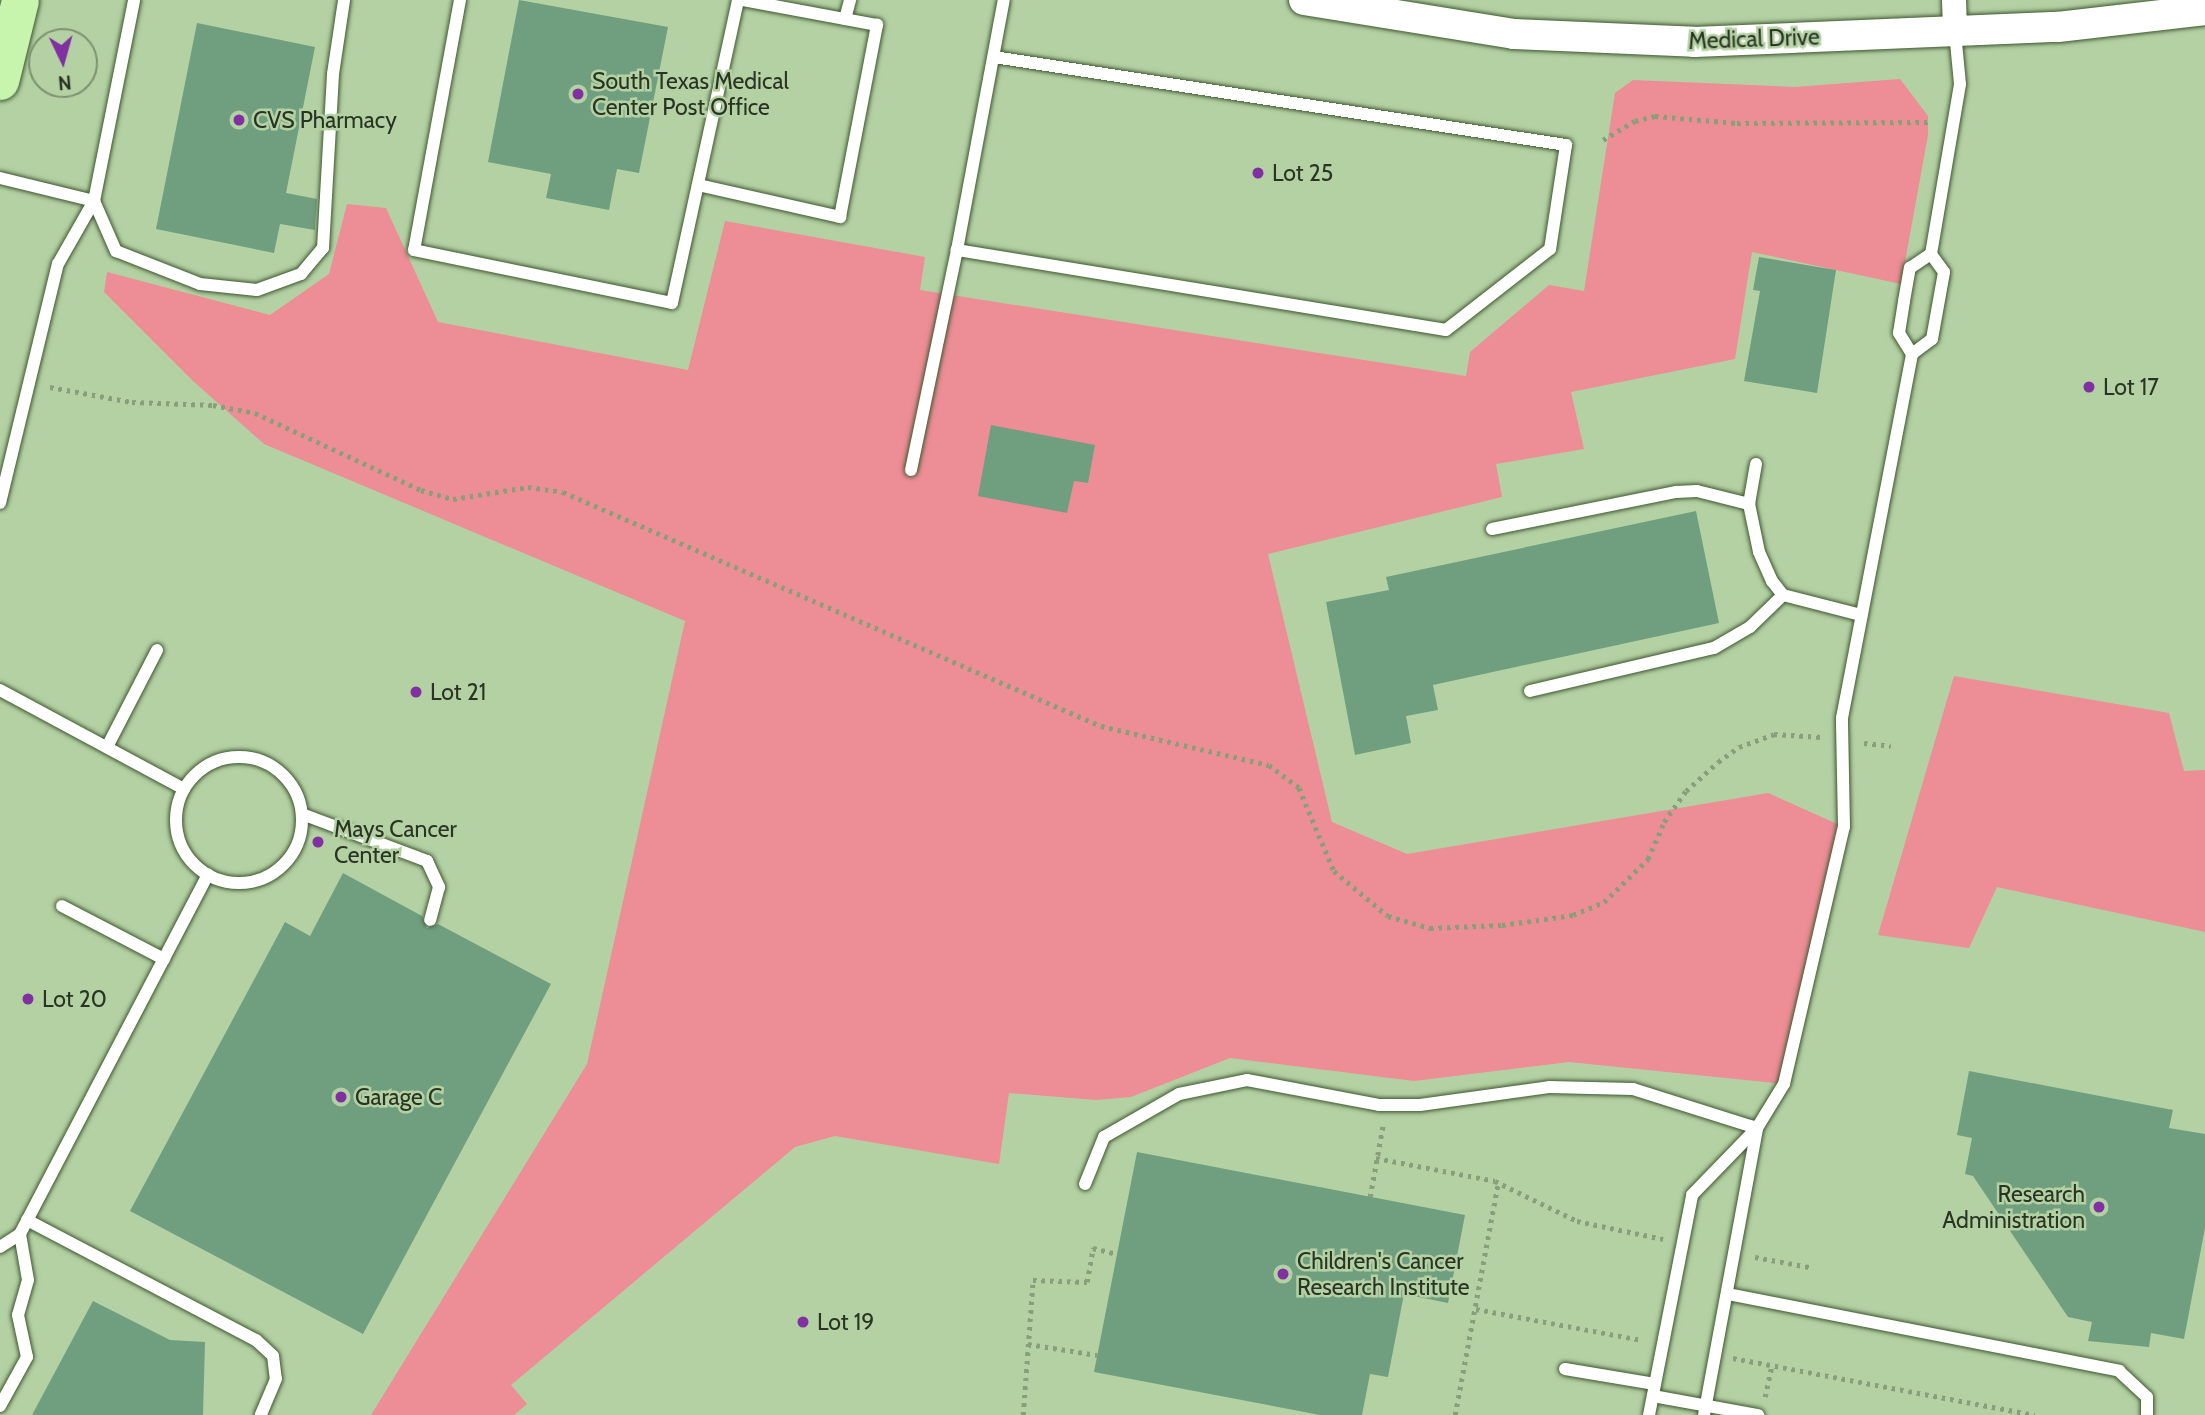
<!DOCTYPE html>
<style>
body{margin:0}
#map{position:relative;width:2205px;height:1415px;overflow:hidden;background:#b4d1a4;font-family:Cabin,sans-serif}
div>[style]{position:absolute}
.green>*{inset:0;background:#ed8d95}
.building>*{inset:0;background:#709f80}
.path>*{height:4.5px;margin-top:-2.25px;transform-origin:0;background:repeating-linear-gradient(90deg,#889f7b 0 3.5px,transparent 0 8.5px)}
.roads{filter:drop-shadow(0 0 2px #3f5830) drop-shadow(0 0 2px #3f5830)}
.service>*{height:12px;margin:-6px;padding:0 6px;transform-origin:6px;border-radius:6px;background:#fff}
.service>.ring{margin:-6px;padding:0;box-sizing:content-box;background:none;border:12px solid #fff;border-radius:50%}
.minor>*{height:24px;margin:-12px;padding:0 12px;transform-origin:12px;border-radius:12px;background:#fff}
.tertiary>*{height:30px;margin:-15px;padding:0 15px;transform-origin:15px;border-radius:15px;background:#fff}
.primary>*{height:37px;margin:-18.5px;padding:0 18.5px;transform-origin:18.5px;border-radius:18.5px;background:#c8f5ad}
.dots>*{width:19px;height:19px;translate:-50% -50%;box-sizing:border-box;border:4px solid #b4d1a4;border-radius:50%}
span{translate:-50% -50%;white-space:nowrap;text-align:center;line-height:1.15;-webkit-text-stroke:5px #b4d1a4;paint-order:stroke}
.street-label{font-size:23px;color:#293423}
.poi-label{font-size:23px;color:#293423}
.left{translate:0 -50%;text-align:left}
.right{translate:-100% -50%;text-align:right}
.north{position:absolute;left:28px;top:28px;width:70px;height:70px;box-sizing:border-box;background:#b4d1a4;border:2px solid #7c9270;border-radius:50%;rotate:175deg;font-size:19px;font-weight:700;line-height:28px;text-align:center;color:#293423}
.north::after{content:'';display:block;margin:auto;width:24px;height:32px;background:#8030a0;clip-path:polygon(50% 0,100% 100%,50% 72%,0 100%)}
</style>
<div id="map">
<div class="green">
<i style="clip-path:polygon(1900px 79px,1928px 116px,1928px 135px,1901px 284px,1752px 252px,1735px 359px,1571px 392px,1584px 449px,1496px 464px,1502px 497px,1268px 554px,1332px 822px,1407px 854px,1768px 793px,1844px 827px,1784px 1084px,1569px 1062px,1414px 1081px,1230px 1058px,1131px 1097px,1096px 1100px,1009px 1093px,999px 1164px,835px 1136px,795px 1147px,511px 1385px,527px 1404px,514px 1415px,371px 1415px,587px 1064px,685px 621px,264px 444px,193px 381px,104px 292px,107px 272px,270px 315px,329px 274px,347px 204px,386px 208px,438px 322px,688px 370px,725px 221px,925px 257px,920px 290px,1466px 376px,1470px 352px,1549px 285px,1584px 291px,1615px 93px,1633px 80px,1795px 87px)"></i>
<i style="clip-path:polygon(1954px 676px,2169px 713px,2184px 771px,2205px 770px,2205px 932px,1997px 887px,1969px 948px,1878px 935px)"></i>
</div>
<div class="building">
<i style="clip-path:polygon(519px 0,668px 27px,639px 173px,617px 169px,609px 210px,546px 198px,551px 174px,488px 162px)"></i>
<i style="clip-path:polygon(197px 23px,315px 47px,286px 193px,317px 199px,315px 226px,315px 230px,280px 224px,274px 253px,156px 229px)"></i>
<i style="clip-path:polygon(1759px 257px,1836px 270px,1817px 393px,1744px 381px,1760px 291px,1753px 290px)"></i>
<i style="clip-path:polygon(991px 425px,1095px 445px,1088px 483px,1074px 481px,1067px 513px,978px 496px)"></i>
<i style="clip-path:polygon(1696px 511px,1719px 623px,1433px 685px,1438px 710px,1406px 716px,1411px 743px,1355px 755px,1326px 602px,1389px 590px,1386px 577px)"></i>
<i style="clip-path:polygon(343px 873px,422px 916px,427px 928px,438px 924px,551px 984px,363px 1334px,130px 1211px,285px 922px,310px 936px)"></i>
<i style="clip-path:polygon(1969px 1071px,2173px 1110px,2169px 1128px,2205px 1134px,2205px 1228px,2184px 1339px,2151px 1333px,2149px 1347px,2088px 1341px,2092px 1322px,2068px 1317px,1973px 1176px,1965px 1174px,1972px 1138px,1957px 1135px)"></i>
<i style="clip-path:polygon(1137px 1152px,1465px 1215px,1448px 1303px,1404px 1294px,1388px 1377px,1370px 1374px,1362px 1415px,1320px 1415px,1094px 1372px)"></i>
<i style="clip-path:polygon(93px 1301px,170px 1340px,205px 1342px,203px 1415px,32px 1415px)"></i>
</div>
<div class="path">
<i style="left:1603px;top:140px;width:37px;rotate:-31deg"></i>
<i style="left:1635px;top:121px;width:21px;rotate:-14deg"></i>
<i style="left:1655px;top:116px;width:82px;rotate:4.9deg"></i>
<i style="left:1737px;top:123px;width:193px;rotate:-0.3deg"></i>
<i style="left:50px;top:387px;width:83px;rotate:10.4deg"></i>
<i style="left:132px;top:402px;width:81px;rotate:2.1deg"></i>
<i style="left:213px;top:405px;width:43px;rotate:10.8deg"></i>
<i style="left:255px;top:413px;width:183px;rotate:24.9deg"></i>
<i style="left:421px;top:490px;width:33px;rotate:16deg"></i>
<i style="left:453px;top:499px;width:76px;rotate:-9.1deg"></i>
<i style="left:528px;top:487px;width:35px;rotate:8deg"></i>
<i style="left:563px;top:492px;width:587px;rotate:23.51deg"></i>
<i style="left:1101px;top:726px;width:172px;rotate:13.1deg"></i>
<i style="left:1269px;top:765px;width:38px;rotate:37deg"></i>
<i style="left:1299px;top:788px;width:90px;rotate:67.1deg"></i>
<i style="left:1334px;top:871px;width:70px;rotate:39.8deg"></i>
<i style="left:1388px;top:916px;width:44px;rotate:15.9deg"></i>
<i style="left:1430px;top:928px;width:72px;rotate:-2.4deg"></i>
<i style="left:1502px;top:925px;width:72px;rotate:-8deg"></i>
<i style="left:1573px;top:915px;width:34px;rotate:-23deg"></i>
<i style="left:1604px;top:902px;width:62px;rotate:-44.3deg"></i>
<i style="left:1648px;top:859px;width:40px;rotate:-66.6deg"></i>
<i style="left:1664px;top:822px;width:38px;rotate:-55deg"></i>
<i style="left:1686px;top:791px;width:43px;rotate:-42.2deg"></i>
<i style="left:1718px;top:762px;width:26px;rotate:-36deg"></i>
<i style="left:1739px;top:747px;width:37px;rotate:-20deg"></i>
<i style="left:1774px;top:734px;width:47px;rotate:3.7deg"></i>
<i style="left:1864px;top:743px;width:27px;rotate:6deg"></i>
<i style="left:1376px;top:1158px;width:121px;rotate:10.9deg"></i>
<i style="left:1495px;top:1181px;width:91px;rotate:26deg"></i>
<i style="left:1577px;top:1221px;width:88px;rotate:11.8deg"></i>
<i style="left:1370px;top:1197px;width:73px;rotate:-79.8deg"></i>
<i style="left:1755px;top:1257px;width:55px;rotate:10.5deg"></i>
<i style="left:1476px;top:1309px;width:169px;rotate:10.6deg"></i>
<i style="left:1028px;top:1344px;width:70px;rotate:9.1deg"></i>
<i style="left:1733px;top:1358px;width:307px;rotate:10.7deg"></i>
<i style="left:1765px;top:1397px;width:33px;rotate:-78deg"></i>
<i style="left:1023px;top:1415px;width:135px;rotate:-85.8deg"></i>
<i style="left:1033px;top:1280px;width:54px;rotate:2.1deg"></i>
<i style="left:1087px;top:1282px;width:35px;rotate:-80deg"></i>
<i style="left:1093px;top:1248px;width:25px;rotate:14deg"></i>
<i style="left:1455px;top:1415px;width:237px;rotate:-79.5deg"></i>
</div>
<div class="roads">
<div class="service">
<i style="left:460px;top:0;width:254px;rotate:100.4deg"></i>
<i style="left:414px;top:250px;width:263px;rotate:11.6deg"></i>
<i style="left:672px;top:303px;width:310px;rotate:-77.7deg"></i>
<i style="left:845px;top:19px;width:20px;rotate:-75deg"></i>
<i style="left:994px;top:57px;width:579px;rotate:8.75deg"></i>
<i style="left:1566px;top:145px;width:105px;rotate:98.7deg"></i>
<i style="left:1550px;top:249px;width:132px;rotate:142.1deg"></i>
<i style="left:1446px;top:330px;width:496px;rotate:-170.7deg"></i>
<i style="left:957px;top:250px;width:254px;rotate:-79.4deg"></i>
<i style="left:0;top:178px;width:97px;rotate:13.7deg"></i>
<i style="left:698px;top:185px;width:146px;rotate:12.7deg"></i>
<i style="left:840px;top:217px;width:196px;rotate:-79.1deg"></i>
<i style="left:877px;top:25px;width:137px;rotate:-169.5deg"></i>
<i style="left:94px;top:201px;width:55px;rotate:66.3deg"></i>
<i style="left:116px;top:251px;width:90px;rotate:21.4deg"></i>
<i style="left:200px;top:284px;width:57px;rotate:6deg"></i>
<i style="left:257px;top:290px;width:47px;rotate:-20deg"></i>
<i style="left:301px;top:274px;width:34px;rotate:-50deg"></i>
<i style="left:323px;top:248px;width:174px;rotate:-86.7deg"></i>
<i style="left:333px;top:74px;width:75px;rotate:-81.5deg"></i>
<i style="left:1912px;top:354px;width:25px;rotate:-122deg"></i>
<i style="left:1899px;top:333px;width:32px;rotate:-81deg"></i>
<i style="left:1904px;top:301px;width:34px;rotate:-80deg"></i>
<i style="left:1910px;top:268px;width:25px;rotate:-34deg"></i>
<i style="left:1756px;top:464px;width:41px;rotate:99.9deg"></i>
<i style="left:1749px;top:504px;width:49px;rotate:78.2deg"></i>
<i style="left:1759px;top:552px;width:32px;rotate:66deg"></i>
<i style="left:1772px;top:581px;width:18px;rotate:52deg"></i>
<i style="left:1783px;top:595px;width:81px;rotate:14.4deg"></i>
<i style="left:911px;top:470px;width:225px;rotate:-78.2deg"></i>
<i style="left:0;top:503px;width:246px;rotate:-76.4deg"></i>
<i style="left:58px;top:264px;width:73px;rotate:-60.3deg"></i>
<i style="left:94px;top:201px;width:205px;rotate:-78.7deg"></i>
<i style="left:1492px;top:529px;width:188px;rotate:-11.4deg"></i>
<i style="left:1676px;top:492px;width:21px;rotate:-3deg"></i>
<i style="left:1697px;top:491px;width:54px;rotate:14deg"></i>
<i style="left:0;top:690px;width:209px;rotate:28.3deg"></i>
<i style="left:1530px;top:691px;width:189px;rotate:-13.2deg"></i>
<i style="left:1714px;top:648px;width:42px;rotate:-30.3deg"></i>
<i style="left:1750px;top:627px;width:46px;rotate:-44.1deg"></i>
<i style="left:107px;top:747px;width:109px;rotate:-62.7deg"></i>
<i class="ring" style="left:176px;top:757px;width:114px;height:114px"></i>
<i style="left:302px;top:814px;width:134px;rotate:20.6deg"></i>
<i style="left:427px;top:861px;width:29px;rotate:65deg"></i>
<i style="left:439px;top:887px;width:34px;rotate:105deg"></i>
<i style="left:62px;top:906px;width:115px;rotate:27.5deg"></i>
<i style="left:1085px;top:1184px;width:51px;rotate:-68deg"></i>
<i style="left:1104px;top:1137px;width:86px;rotate:-29.8deg"></i>
<i style="left:1179px;top:1094px;width:69px;rotate:-11.6deg"></i>
<i style="left:1247px;top:1080px;width:134px;rotate:10.7deg"></i>
<i style="left:1379px;top:1105px;width:41px"></i>
<i style="left:1420px;top:1105px;width:130px;rotate:-7.9deg"></i>
<i style="left:1549px;top:1087px;width:84px;rotate:1.4deg"></i>
<i style="left:1633px;top:1089px;width:130px;rotate:17.5deg"></i>
<i style="left:27px;top:1220px;width:259px;rotate:27.7deg"></i>
<i style="left:256px;top:1340px;width:23px;rotate:43deg"></i>
<i style="left:273px;top:1356px;width:23px;rotate:83deg"></i>
<i style="left:276px;top:1379px;width:39px;rotate:113deg"></i>
<i style="left:0;top:1247px;width:24px;rotate:-33deg"></i>
<i style="left:20px;top:1234px;width:406px;rotate:-62.4deg"></i>
<i style="left:1728px;top:1294px;width:399px;rotate:11.1deg"></i>
<i style="left:2119px;top:1371px;width:38px;rotate:43deg"></i>
<i style="left:2147px;top:1397px;width:18px;rotate:90deg"></i>
<i style="left:1565px;top:1369px;width:91px;rotate:9.5deg"></i>
<i style="left:1653px;top:1396px;width:107px;rotate:10.3deg"></i>
<i style="left:0;top:1406px;width:56px;rotate:-61.1deg"></i>
<i style="left:27px;top:1357px;width:43px;rotate:-102.1deg"></i>
<i style="left:18px;top:1315px;width:36px;rotate:-74deg"></i>
<i style="left:28px;top:1280px;width:47px;rotate:-99.9deg"></i>
<i style="left:1649px;top:1415px;width:224px;rotate:-78.9deg"></i>
<i style="left:1692px;top:1195px;width:93px;rotate:-45.9deg"></i>
<i style="left:1757px;top:1128px;width:52px;rotate:-58.5deg"></i>
<i style="left:1784px;top:1084px;width:264px;rotate:-76.9deg"></i>
<i style="left:1844px;top:827px;width:109px;rotate:-91.1deg"></i>
<i style="left:1842px;top:718px;width:371px;rotate:-79.1deg"></i>
<i style="left:1912px;top:354px;width:25px;rotate:-37deg"></i>
<i style="left:1932px;top:339px;width:68px;rotate:-79.8deg"></i>
<i style="left:1944px;top:272px;width:22px;rotate:-126deg"></i>
<i style="left:1931px;top:254px;width:172px;rotate:-80.3deg"></i>
<i style="left:1960px;top:84px;width:52px;rotate:-95.5deg"></i>
<i style="left:1704px;top:1415px;width:292px;rotate:-79.5deg"></i>
</div>
<div class="minor">
<i style="left:1954px;top:0;width:31px;rotate:88deg"></i>
</div>
<div class="tertiary">
<i style="left:1304px;top:0;width:213px;rotate:9.2deg"></i>
<i style="left:1514px;top:34px;width:180px;rotate:2.5deg"></i>
<i style="left:1694px;top:42px;width:364px;rotate:-2.4deg"></i>
<i style="left:2058px;top:27px;width:148px;rotate:-6.6deg"></i>
</div>
<div class="primary">
<i style="left:0;top:81px;width:83px;rotate:-76.1deg"></i>
</div>
</div>
<div class="dots">
<i style="left:578px;top:94px;background:#8030a0"></i>
<i style="left:239px;top:120px;background:#8030a0"></i>
<i style="left:1258px;top:173px;background:#8030a0"></i>
<i style="left:2089px;top:387px;background:#8030a0"></i>
<i style="left:416px;top:692px;background:#8030a0"></i>
<i style="left:318px;top:842px;background:#8030a0"></i>
<i style="left:28px;top:999px;background:#8030a0"></i>
<i style="left:341px;top:1097px;background:#8030a0"></i>
<i style="left:2099px;top:1207px;background:#8030a0"></i>
<i style="left:1283px;top:1274px;background:#8030a0"></i>
<i style="left:803px;top:1322px;background:#8030a0"></i>
</div>
<div class="street-label">
<span style="left:1754px;top:39px;rotate:-2deg">Medical Drive</span>
</div>
<div class="poi-label">
<span class="left" style="left:592px;top:94px">South Texas Medical<br>Center Post Office</span>
<span class="left" style="left:253px;top:120px">CVS Pharmacy</span>
<span class="left" style="left:1272px;top:173px">Lot 25</span>
<span class="left" style="left:2103px;top:387px">Lot 17</span>
<span class="left" style="left:430px;top:692px">Lot 21</span>
<span class="left" style="left:334px;top:842px">Mays Cancer<br>Center</span>
<span class="left" style="left:42px;top:999px">Lot 20</span>
<span class="left" style="left:355px;top:1097px">Garage C</span>
<span class="right" style="left:2085px;top:1207px">Research<br>Administration</span>
<span class="left" style="left:1297px;top:1274px">Children's Cancer<br>Research Institute</span>
<span class="left" style="left:817px;top:1322px">Lot 19</span>
</div>
<div class="north">N</div>
</div>
